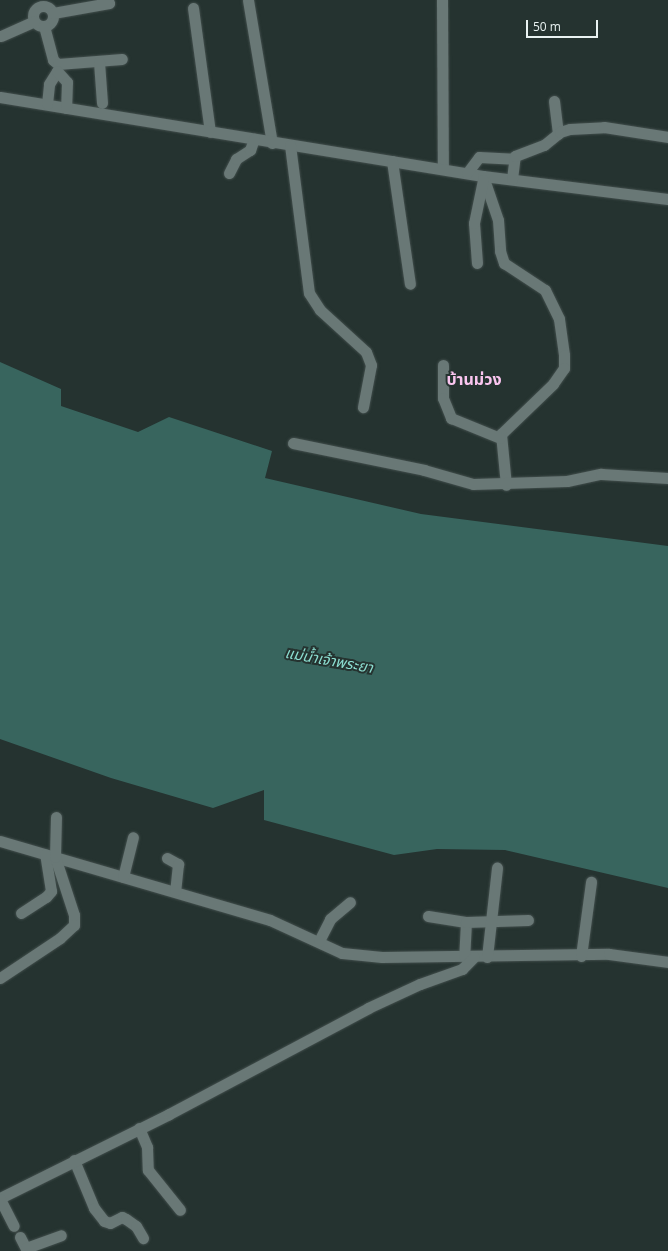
<!DOCTYPE html>
<meta charset="utf-8">
<style>
body{margin:0}
#map{position:relative;width:668px;height:1251px;overflow:hidden;background:#253330;font-family:"Open Sans","Noto Sans Thai",sans-serif}
div>[style]{position:absolute}
.water>*{inset:0;background:#38655e}
.roads{filter:drop-shadow(0 0 1px #424e4c) drop-shadow(0 0 1px #424e4c)}
.minor>*{height:11px;margin:-5.5px;padding:0 5.5px;transform-origin:5.5px;border-radius:5.5px;background:#697876}
.minor>.ring{margin:-5.5px;padding:0;box-sizing:content-box;background:none;border:11px solid #697876;border-radius:50%}
span{translate:-50% -50%;white-space:nowrap;text-align:center;line-height:1.15;-webkit-text-stroke:4px #253330;paint-order:stroke}
.water-label{font-size:15px;color:#8bdccf;font-style:italic}
.quarter-label{font-size:16px;color:#fac5ef;font-weight:700}
.scale{position:absolute;left:526px;top:20px;width:72px;height:18px;box-sizing:border-box;border:2px solid #e9f2f1;border-top:0;padding-left:5px;font-size:12px;line-height:14px;white-space:nowrap;color:#e9f2f1;-webkit-text-stroke:3px #253330;paint-order:stroke}
</style>
<div id="map">
<div class="water">
<i style="clip-path:polygon(0 362px,61px 389px,61px 406px,138px 432px,169px 417px,272px 451px,265px 478px,421px 514px,668px 546px,668px 888px,505px 850px,437px 849px,394px 855px,264px 820px,264px 790px,213px 808px,111px 778px,0 739px)"></i>
</div>
<div class="roads">
<div class="minor">
<i style="left:248px;top:0;width:145px;rotate:80.5deg"></i>
<i style="left:442px;top:0;width:169px;rotate:89.7deg"></i>
<i class="ring" style="left:33px;top:6px;width:9px;height:9px"></i>
<i style="left:193px;top:8px;width:125px;rotate:82.2deg"></i>
<i style="left:53px;top:13px;width:57px;rotate:-10.1deg"></i>
<i style="left:44px;top:26px;width:35px;rotate:75deg"></i>
<i style="left:53px;top:60px;width:6px;rotate:39deg"></i>
<i style="left:58px;top:64px;width:64px;rotate:-4.5deg"></i>
<i style="left:1px;top:36px;width:36px;rotate:-24deg"></i>
<i style="left:99px;top:62px;width:41px;rotate:85.8deg"></i>
<i style="left:0;top:97px;width:489px;rotate:9.3deg"></i>
<i style="left:483px;top:176px;width:186px;rotate:7.1deg"></i>
<i style="left:554px;top:101px;width:33px;rotate:83deg"></i>
<i style="left:47px;top:104px;width:20px;rotate:-84deg"></i>
<i style="left:49px;top:84px;width:15px;rotate:-58deg"></i>
<i style="left:57px;top:71px;width:15px;rotate:48deg"></i>
<i style="left:67px;top:82px;width:26px;rotate:92deg"></i>
<i style="left:290px;top:145px;width:149px;rotate:82.7deg"></i>
<i style="left:309px;top:293px;width:20px;rotate:57deg"></i>
<i style="left:320px;top:310px;width:62px;rotate:42.4deg"></i>
<i style="left:366px;top:352px;width:14px;rotate:69deg"></i>
<i style="left:371px;top:365px;width:43px;rotate:100.8deg"></i>
<i style="left:392px;top:161px;width:124px;rotate:81.7deg"></i>
<i style="left:229px;top:173px;width:16px;rotate:-63deg"></i>
<i style="left:236px;top:159px;width:17px;rotate:-33deg"></i>
<i style="left:250px;top:150px;width:12px;rotate:-70deg"></i>
<i style="left:467px;top:173px;width:20px;rotate:-53deg"></i>
<i style="left:479px;top:157px;width:34px;rotate:3deg"></i>
<i style="left:483px;top:176px;width:46px;rotate:71.2deg"></i>
<i style="left:498px;top:220px;width:31px;rotate:86deg"></i>
<i style="left:500px;top:251px;width:13px;rotate:72deg"></i>
<i style="left:504px;top:263px;width:49px;rotate:33.4deg"></i>
<i style="left:545px;top:290px;width:32px;rotate:64deg"></i>
<i style="left:559px;top:319px;width:36px;rotate:82deg"></i>
<i style="left:564px;top:355px;width:13px;rotate:90deg"></i>
<i style="left:564px;top:368px;width:19px;rotate:125deg"></i>
<i style="left:553px;top:384px;width:72px;rotate:136.1deg"></i>
<i style="left:501px;top:434px;width:51px;rotate:84.4deg"></i>
<i style="left:512px;top:179px;width:23px;rotate:-83deg"></i>
<i style="left:515px;top:156px;width:31px;rotate:-21deg"></i>
<i style="left:544px;top:145px;width:21px;rotate:-39deg"></i>
<i style="left:560px;top:132px;width:10px;rotate:-17deg"></i>
<i style="left:570px;top:129px;width:34px;rotate:-3deg"></i>
<i style="left:604px;top:127px;width:65px;rotate:8.9deg"></i>
<i style="left:477px;top:263px;width:40px;rotate:-94.3deg"></i>
<i style="left:474px;top:223px;width:44px;rotate:-78.2deg"></i>
<i style="left:443px;top:365px;width:33px;rotate:90deg"></i>
<i style="left:443px;top:398px;width:22px;rotate:68deg"></i>
<i style="left:451px;top:418px;width:53px;rotate:22.2deg"></i>
<i style="left:293px;top:443px;width:134px;rotate:11.6deg"></i>
<i style="left:424px;top:470px;width:51px;rotate:15.9deg"></i>
<i style="left:473px;top:484px;width:94px;rotate:-1.8deg"></i>
<i style="left:567px;top:481px;width:35px;rotate:-12deg"></i>
<i style="left:601px;top:474px;width:67px;rotate:3.4deg"></i>
<i style="left:0;top:841px;width:281px;rotate:16.3deg"></i>
<i style="left:270px;top:920px;width:79px;rotate:24.6deg"></i>
<i style="left:342px;top:953px;width:40px;rotate:5.7deg"></i>
<i style="left:382px;top:957px;width:227px;rotate:-0.8deg"></i>
<i style="left:609px;top:954px;width:60px;rotate:7.7deg"></i>
<i style="left:167px;top:858px;width:13px;rotate:29deg"></i>
<i style="left:178px;top:864px;width:27px;rotate:96deg"></i>
<i style="left:123px;top:877px;width:41px;rotate:-76deg"></i>
<i style="left:21px;top:913px;width:30px;rotate:-33deg"></i>
<i style="left:46px;top:897px;width:8px;rotate:-50deg"></i>
<i style="left:51px;top:891px;width:37px;rotate:-99deg"></i>
<i style="left:428px;top:916px;width:38px;rotate:9deg"></i>
<i style="left:466px;top:922px;width:34px;rotate:93deg"></i>
<i style="left:466px;top:922px;width:62px;rotate:-1.8deg"></i>
<i style="left:319px;top:941px;width:25px;rotate:-63deg"></i>
<i style="left:330px;top:919px;width:26px;rotate:-40deg"></i>
<i style="left:581px;top:956px;width:75px;rotate:-82.3deg"></i>
<i style="left:487px;top:957px;width:90px;rotate:-83.6deg"></i>
<i style="left:0;top:978px;width:72px;rotate:-33.7deg"></i>
<i style="left:60px;top:938px;width:19px;rotate:-43deg"></i>
<i style="left:74px;top:925px;width:10px;rotate:-90deg"></i>
<i style="left:74px;top:915px;width:61px;rotate:-108.1deg"></i>
<i style="left:55px;top:857px;width:40px;rotate:-88.6deg"></i>
<i style="left:139px;top:1128px;width:21px;rotate:67deg"></i>
<i style="left:147px;top:1147px;width:23px;rotate:88deg"></i>
<i style="left:148px;top:1170px;width:51px;rotate:51.3deg"></i>
<i style="left:74px;top:1160px;width:52px;rotate:67.4deg"></i>
<i style="left:94px;top:1208px;width:16px;rotate:52deg"></i>
<i style="left:104px;top:1221px;width:6px;rotate:18deg"></i>
<i style="left:110px;top:1223px;width:13px;rotate:-27deg"></i>
<i style="left:122px;top:1217px;width:4px;rotate:27deg"></i>
<i style="left:126px;top:1219px;width:12px;rotate:35deg"></i>
<i style="left:136px;top:1226px;width:14px;rotate:60deg"></i>
<i style="left:0;top:1198px;width:189px;rotate:-26.4deg"></i>
<i style="left:169px;top:1114px;width:225px;rotate:-28deg"></i>
<i style="left:368px;top:1008px;width:57px;rotate:-24.8deg"></i>
<i style="left:420px;top:984px;width:45px;rotate:-19.7deg"></i>
<i style="left:462px;top:969px;width:17px;rotate:-45deg"></i>
<i style="left:0;top:1199px;width:30px;rotate:63deg"></i>
<i style="left:20px;top:1237px;width:16px;rotate:63deg"></i>
<i style="left:26px;top:1248px;width:37px;rotate:-20deg"></i>
</div>
</div>
<div class="water-label">
<span style="left:329px;top:660px;rotate:10deg">แม่น้ำเจ้าพระยา</span>
</div>
<div class="quarter-label">
<span style="left:474px;top:379px">บ้านม่วง</span>
</div>
<div class="scale">50 m</div>
</div>
